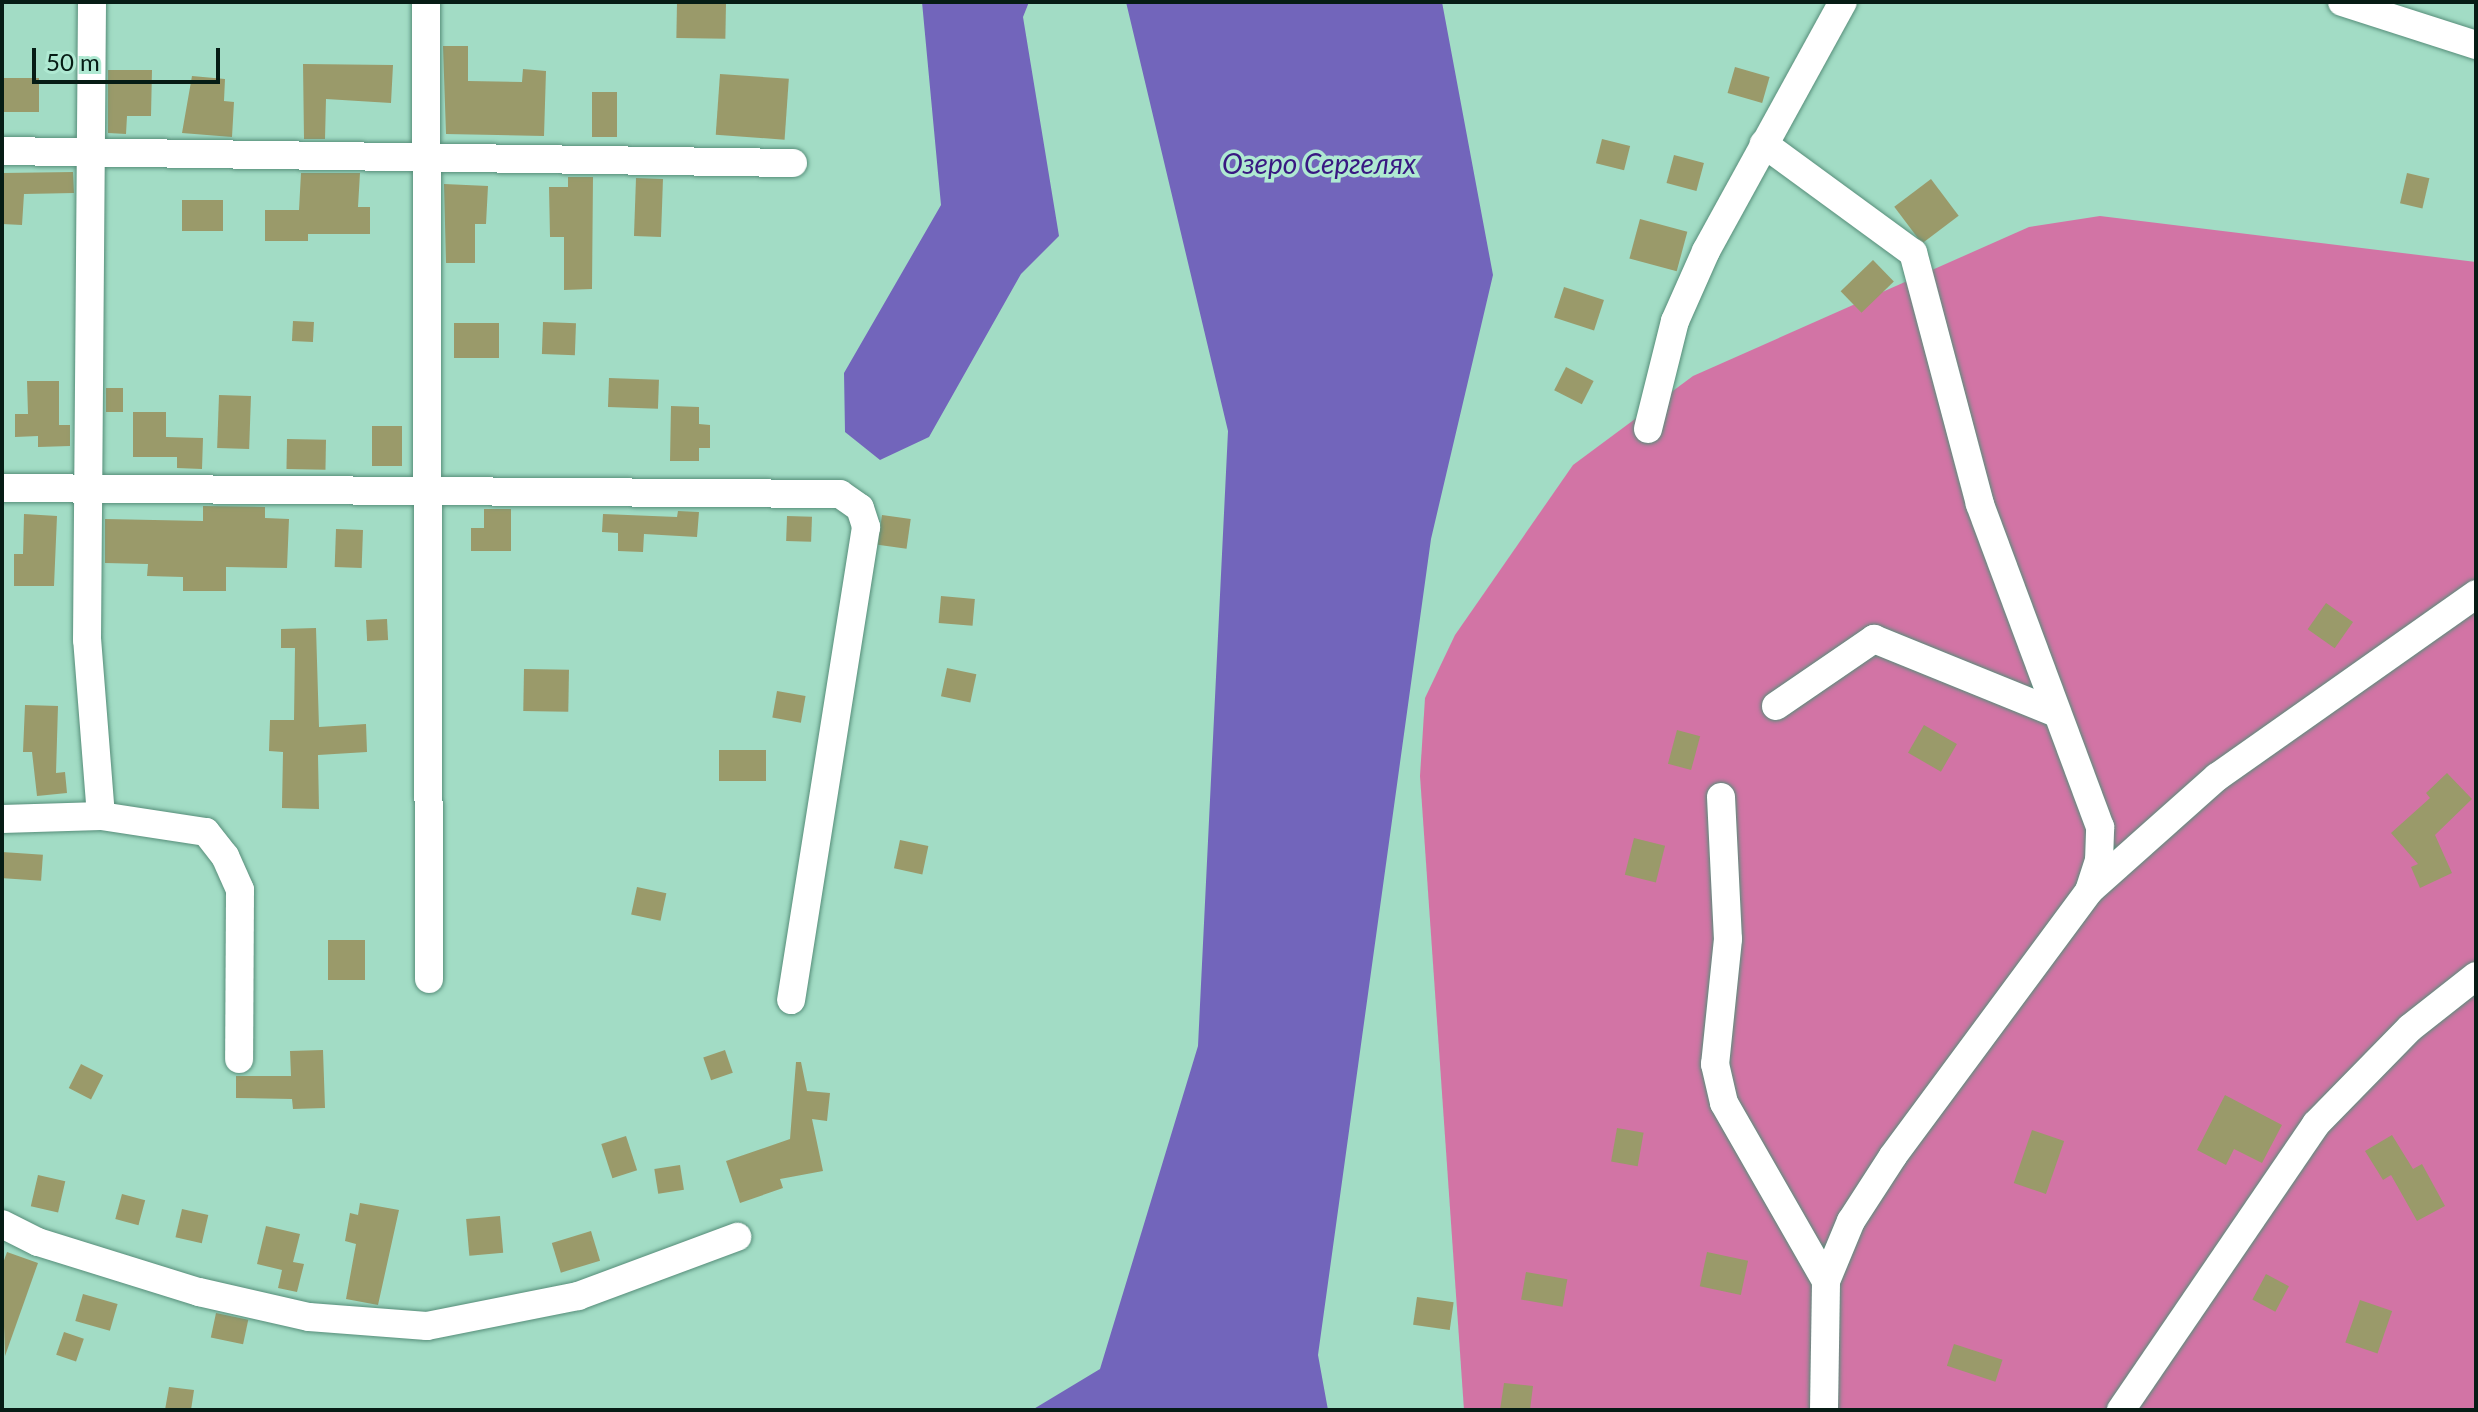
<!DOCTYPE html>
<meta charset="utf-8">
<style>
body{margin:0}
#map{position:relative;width:2478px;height:1412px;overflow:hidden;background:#a2dcc5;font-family:Lato,sans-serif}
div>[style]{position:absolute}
.forest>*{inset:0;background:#d274a5}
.water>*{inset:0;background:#7265bb}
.building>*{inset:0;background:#9a9a6a;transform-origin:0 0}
.roads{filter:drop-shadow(0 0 2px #568d79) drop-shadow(0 0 2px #568d79)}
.minor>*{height:28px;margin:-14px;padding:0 14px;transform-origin:14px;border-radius:14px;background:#fff}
span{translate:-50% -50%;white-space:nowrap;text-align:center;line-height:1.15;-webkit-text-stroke:7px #afe9d2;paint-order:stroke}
.water-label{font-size:28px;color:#381881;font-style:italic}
.frame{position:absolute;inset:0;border:4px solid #061c15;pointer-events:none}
.scale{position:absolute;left:32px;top:48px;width:188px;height:36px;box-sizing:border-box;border:4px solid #061c15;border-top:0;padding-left:10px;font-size:24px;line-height:28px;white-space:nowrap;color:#061c15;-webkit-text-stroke:6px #afe9d2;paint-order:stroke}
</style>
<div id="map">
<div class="forest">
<i style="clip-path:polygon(2100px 216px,2476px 262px,2476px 1410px,1464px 1410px,1420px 776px,1425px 698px,1455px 635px,1573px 465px,1693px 376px,2029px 227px)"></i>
</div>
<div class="water">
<i style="clip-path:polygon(922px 2px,1029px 2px,1023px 17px,1059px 236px,1021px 274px,929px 437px,880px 460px,845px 432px,844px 373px,941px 205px)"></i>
<i style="clip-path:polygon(1126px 2px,1442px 2px,1493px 275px,1431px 539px,1318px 1355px,1328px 1410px,1032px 1410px,1100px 1369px,1198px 1046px,1228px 431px)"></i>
</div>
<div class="building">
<i style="left:677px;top:2px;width:49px;height:36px;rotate:1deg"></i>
<i style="clip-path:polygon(443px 46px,468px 46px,468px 81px,522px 82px,523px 69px,546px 71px,544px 136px,446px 134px)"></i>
<i style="clip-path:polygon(303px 64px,393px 65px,391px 103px,326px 99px,325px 139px,304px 139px)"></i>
<i style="left:1735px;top:67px;width:36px;height:27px;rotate:16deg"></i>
<i style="clip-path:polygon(108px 70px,152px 70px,151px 116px,127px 116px,126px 134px,108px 133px)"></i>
<i style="left:720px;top:74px;width:69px;height:61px;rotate:4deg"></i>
<i style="clip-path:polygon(192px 76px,225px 79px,224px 101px,234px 102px,232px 137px,182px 133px)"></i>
<i style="left:2px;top:78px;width:37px;height:34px"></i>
<i style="left:592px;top:92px;width:25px;height:45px"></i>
<i style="left:1602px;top:139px;width:29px;height:25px;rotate:14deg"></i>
<i style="left:1674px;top:155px;width:31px;height:29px;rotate:15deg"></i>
<i style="clip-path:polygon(73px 172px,74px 193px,24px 194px,22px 225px,2px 224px,2px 173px)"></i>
<i style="clip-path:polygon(301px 173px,360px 173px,358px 207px,370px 207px,370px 234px,308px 234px,308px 241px,265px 241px,265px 210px,299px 210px)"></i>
<i style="left:2407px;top:173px;width:23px;height:31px;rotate:13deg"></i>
<i style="clip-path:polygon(568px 177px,593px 177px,592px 289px,564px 290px,564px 237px,550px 237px,549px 187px,568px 187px)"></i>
<i style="left:636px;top:178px;width:27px;height:58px;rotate:2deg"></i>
<i style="left:1931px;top:179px;width:46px;height:46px;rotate:53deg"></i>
<i style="clip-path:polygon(444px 184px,488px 186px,486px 224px,475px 224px,475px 263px,446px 263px)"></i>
<i style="left:182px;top:200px;width:41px;height:31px"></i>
<i style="left:1640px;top:219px;width:49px;height:41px;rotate:15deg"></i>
<i style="left:1873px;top:260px;width:30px;height:45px;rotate:46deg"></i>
<i style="left:1564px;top:287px;width:42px;height:32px;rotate:18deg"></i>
<i style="left:293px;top:321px;width:21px;height:20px;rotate:3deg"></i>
<i style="left:543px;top:322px;width:33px;height:32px;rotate:2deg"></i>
<i style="left:454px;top:323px;width:45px;height:35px"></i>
<i style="left:1566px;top:367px;width:31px;height:26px;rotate:27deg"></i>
<i style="left:609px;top:378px;width:50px;height:29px;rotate:2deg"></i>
<i style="clip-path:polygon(27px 381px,59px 381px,59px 425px,70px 425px,70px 446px,38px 447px,38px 436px,15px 437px,15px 414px,28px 414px)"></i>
<i style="left:106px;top:388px;width:17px;height:24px"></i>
<i style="left:219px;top:395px;width:32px;height:53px;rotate:2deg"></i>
<i style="clip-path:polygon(671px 406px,699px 407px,699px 424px,710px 425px,710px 448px,699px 448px,699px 461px,670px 461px)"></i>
<i style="clip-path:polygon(133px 412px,166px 412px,166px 437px,203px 438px,202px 469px,177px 468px,177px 457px,133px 457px)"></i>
<i style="left:372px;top:426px;width:30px;height:40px"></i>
<i style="left:287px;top:439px;width:39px;height:30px;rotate:1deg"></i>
<i style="clip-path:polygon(203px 506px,265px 507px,265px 518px,289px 519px,287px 568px,226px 567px,226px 591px,183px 591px,183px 577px,147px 576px,148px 564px,105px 563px,105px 519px,203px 521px)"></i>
<i style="clip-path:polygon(484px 509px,511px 509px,511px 551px,471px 551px,471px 528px,484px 528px)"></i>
<i style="clip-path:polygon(678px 511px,699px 512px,697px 537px,644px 534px,643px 552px,618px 551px,618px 533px,602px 532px,603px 514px,677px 517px)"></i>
<i style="clip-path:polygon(24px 514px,57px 516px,54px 586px,14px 586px,14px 554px,23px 554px)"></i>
<i style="left:882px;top:515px;width:29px;height:30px;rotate:8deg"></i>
<i style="left:787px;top:516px;width:25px;height:25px;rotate:2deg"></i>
<i style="left:336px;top:529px;width:27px;height:38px;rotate:2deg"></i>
<i style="left:941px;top:596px;width:34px;height:27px;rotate:5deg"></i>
<i style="left:2326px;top:603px;width:33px;height:32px;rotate:35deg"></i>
<i style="left:387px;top:619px;width:21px;height:21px;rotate:87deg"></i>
<i style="clip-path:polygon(316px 628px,319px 727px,366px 724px,367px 752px,318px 755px,319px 809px,282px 808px,283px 752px,269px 751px,270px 720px,294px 720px,295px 648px,281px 648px,281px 629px)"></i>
<i style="left:947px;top:668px;width:30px;height:29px;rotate:12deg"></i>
<i style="left:524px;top:669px;width:45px;height:42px;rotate:1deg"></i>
<i style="left:777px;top:691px;width:29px;height:27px;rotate:10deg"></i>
<i style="clip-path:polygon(25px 705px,58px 706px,56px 773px,65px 772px,67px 793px,37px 796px,32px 752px,23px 752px)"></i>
<i style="left:1924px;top:725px;width:38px;height:32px;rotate:30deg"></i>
<i style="left:1677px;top:730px;width:24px;height:35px;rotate:15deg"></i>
<i style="left:719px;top:750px;width:47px;height:31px"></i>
<i style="clip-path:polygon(2447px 773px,2472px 799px,2435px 835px,2452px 873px,2420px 888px,2411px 867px,2418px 864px,2391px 833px,2430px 798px,2426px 793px)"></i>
<i style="left:1634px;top:838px;width:32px;height:38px;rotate:14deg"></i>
<i style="left:900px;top:840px;width:29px;height:29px;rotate:12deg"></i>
<i style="left:2px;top:852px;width:41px;height:26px;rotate:4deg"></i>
<i style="left:637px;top:887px;width:30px;height:28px;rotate:12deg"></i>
<i style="left:328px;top:940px;width:37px;height:40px"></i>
<i style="clip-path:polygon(323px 1050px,325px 1108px,293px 1109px,292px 1099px,236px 1098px,236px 1076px,291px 1076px,290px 1051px)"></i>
<i style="left:725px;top:1050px;width:24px;height:23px;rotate:71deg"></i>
<i style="clip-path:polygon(796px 1062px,801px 1062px,807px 1091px,830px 1093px,827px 1121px,812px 1119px,823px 1171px,780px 1179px,783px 1188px,740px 1203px,726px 1161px,790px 1139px)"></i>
<i style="left:81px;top:1064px;width:25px;height:27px;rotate:27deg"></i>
<i style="clip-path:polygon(2225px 1095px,2282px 1125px,2262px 1163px,2234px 1149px,2226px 1165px,2197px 1150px)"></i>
<i style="left:1617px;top:1128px;width:27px;height:34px;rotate:10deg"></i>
<i style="left:2032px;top:1130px;width:34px;height:56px;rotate:19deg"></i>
<i style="clip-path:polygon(2392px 1135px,2413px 1169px,2422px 1164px,2445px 1206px,2417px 1221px,2391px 1175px,2383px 1180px,2365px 1151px)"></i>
<i style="left:626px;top:1136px;width:36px;height:26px;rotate:72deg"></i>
<i style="left:680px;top:1165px;width:25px;height:26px;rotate:81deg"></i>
<i style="left:38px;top:1175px;width:28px;height:32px;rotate:13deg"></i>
<i style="left:122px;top:1194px;width:24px;height:26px;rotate:15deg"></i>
<i style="clip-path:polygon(360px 1203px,399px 1210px,378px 1305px,346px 1299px,356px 1244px,345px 1241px,350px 1213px,358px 1215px)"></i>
<i style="left:182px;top:1209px;width:27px;height:29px;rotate:13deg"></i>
<i style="left:500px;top:1216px;width:37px;height:34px;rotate:85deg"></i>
<i style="clip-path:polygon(266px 1226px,300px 1234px,293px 1262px,304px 1264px,297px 1292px,278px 1288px,282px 1270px,257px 1264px)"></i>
<i style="left:591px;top:1231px;width:31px;height:41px;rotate:73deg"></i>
<i style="clip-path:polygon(7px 1252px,38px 1263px,5px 1356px,2px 1266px)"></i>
<i style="left:1707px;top:1252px;width:42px;height:35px;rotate:12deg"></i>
<i style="left:1526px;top:1272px;width:42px;height:28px;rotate:10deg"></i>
<i style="left:2266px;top:1274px;width:26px;height:29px;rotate:28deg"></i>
<i style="left:83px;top:1294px;width:36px;height:28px;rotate:16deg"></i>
<i style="left:1417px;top:1297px;width:37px;height:28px;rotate:8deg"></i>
<i style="left:2360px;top:1300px;width:34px;height:45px;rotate:19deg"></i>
<i style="left:216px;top:1313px;width:33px;height:25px;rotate:12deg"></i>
<i style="left:64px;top:1332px;width:21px;height:24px;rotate:19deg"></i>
<i style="left:1954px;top:1344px;width:51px;height:23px;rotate:18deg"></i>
<i style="clip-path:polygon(1504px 1383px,1533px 1386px,1530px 1410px,1500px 1410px)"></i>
<i style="clip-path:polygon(169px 1387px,194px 1390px,191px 1410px,165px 1410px)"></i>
</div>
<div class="roads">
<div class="minor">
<i style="left:426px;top:2px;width:977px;rotate:89.82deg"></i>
<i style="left:2342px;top:2px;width:141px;rotate:17.8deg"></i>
<i style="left:2px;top:151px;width:791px;rotate:0.87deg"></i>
<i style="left:1648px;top:429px;width:111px;rotate:-76deg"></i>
<i style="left:1675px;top:321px;width:77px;rotate:-66.1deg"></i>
<i style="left:1706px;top:251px;width:284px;rotate:-61.2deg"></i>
<i style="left:2px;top:488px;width:838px;rotate:0.41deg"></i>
<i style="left:840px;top:494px;width:24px;rotate:35deg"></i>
<i style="left:860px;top:508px;width:20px;rotate:72deg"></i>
<i style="left:866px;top:527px;width:479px;rotate:99deg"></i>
<i style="left:1776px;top:706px;width:119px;rotate:-34.4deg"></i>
<i style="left:1874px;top:639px;width:196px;rotate:22.1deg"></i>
<i style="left:1721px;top:797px;width:142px;rotate:87.2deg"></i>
<i style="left:1728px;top:939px;width:126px;rotate:95.9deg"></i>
<i style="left:1715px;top:1064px;width:40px;rotate:77deg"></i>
<i style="left:1724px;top:1103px;width:205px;rotate:60.2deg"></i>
<i style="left:1826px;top:1281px;width:65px;rotate:-67.4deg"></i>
<i style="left:1851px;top:1221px;width:77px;rotate:-57.1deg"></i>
<i style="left:1893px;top:1156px;width:330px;rotate:-53.5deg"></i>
<i style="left:2089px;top:891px;width:32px;rotate:-72deg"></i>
<i style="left:2099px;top:861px;width:34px;rotate:-88deg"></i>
<i style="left:2100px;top:827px;width:345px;rotate:-110.4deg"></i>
<i style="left:1980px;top:504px;width:260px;rotate:-104.9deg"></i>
<i style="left:1913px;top:253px;width:185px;rotate:-143.8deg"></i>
<i style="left:101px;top:816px;width:106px;rotate:8.7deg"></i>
<i style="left:206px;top:832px;width:31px;rotate:52deg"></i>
<i style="left:225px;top:856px;width:37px;rotate:66deg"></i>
<i style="left:240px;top:890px;width:169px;rotate:90.3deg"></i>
<i style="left:2px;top:819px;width:99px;rotate:-1.7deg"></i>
<i style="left:101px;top:816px;width:177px;rotate:-94.5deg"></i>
<i style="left:87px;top:640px;width:638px;rotate:-89.55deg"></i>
<i style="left:2090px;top:890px;width:170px;rotate:-41.7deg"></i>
<i style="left:2217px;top:777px;width:317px;rotate:-35.2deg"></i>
<i style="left:2px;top:1224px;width:40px;rotate:26.6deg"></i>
<i style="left:38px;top:1242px;width:169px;rotate:17.3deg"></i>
<i style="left:199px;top:1292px;width:113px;rotate:12.8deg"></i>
<i style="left:309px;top:1317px;width:118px;rotate:4.4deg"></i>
<i style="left:427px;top:1326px;width:154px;rotate:-11.2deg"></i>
<i style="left:578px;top:1296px;width:170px;rotate:-20.4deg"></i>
<i style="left:1824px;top:1410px;width:129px;rotate:-89.1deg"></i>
<i style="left:2121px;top:1410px;width:346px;rotate:-55.7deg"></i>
<i style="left:2316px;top:1124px;width:134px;rotate:-45.6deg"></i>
<i style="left:2410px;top:1028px;width:84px;rotate:-38.2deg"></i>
</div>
</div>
<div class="water-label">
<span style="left:1319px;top:163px">Озеро Сергелях</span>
</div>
<div class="frame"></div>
<div class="scale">50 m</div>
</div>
